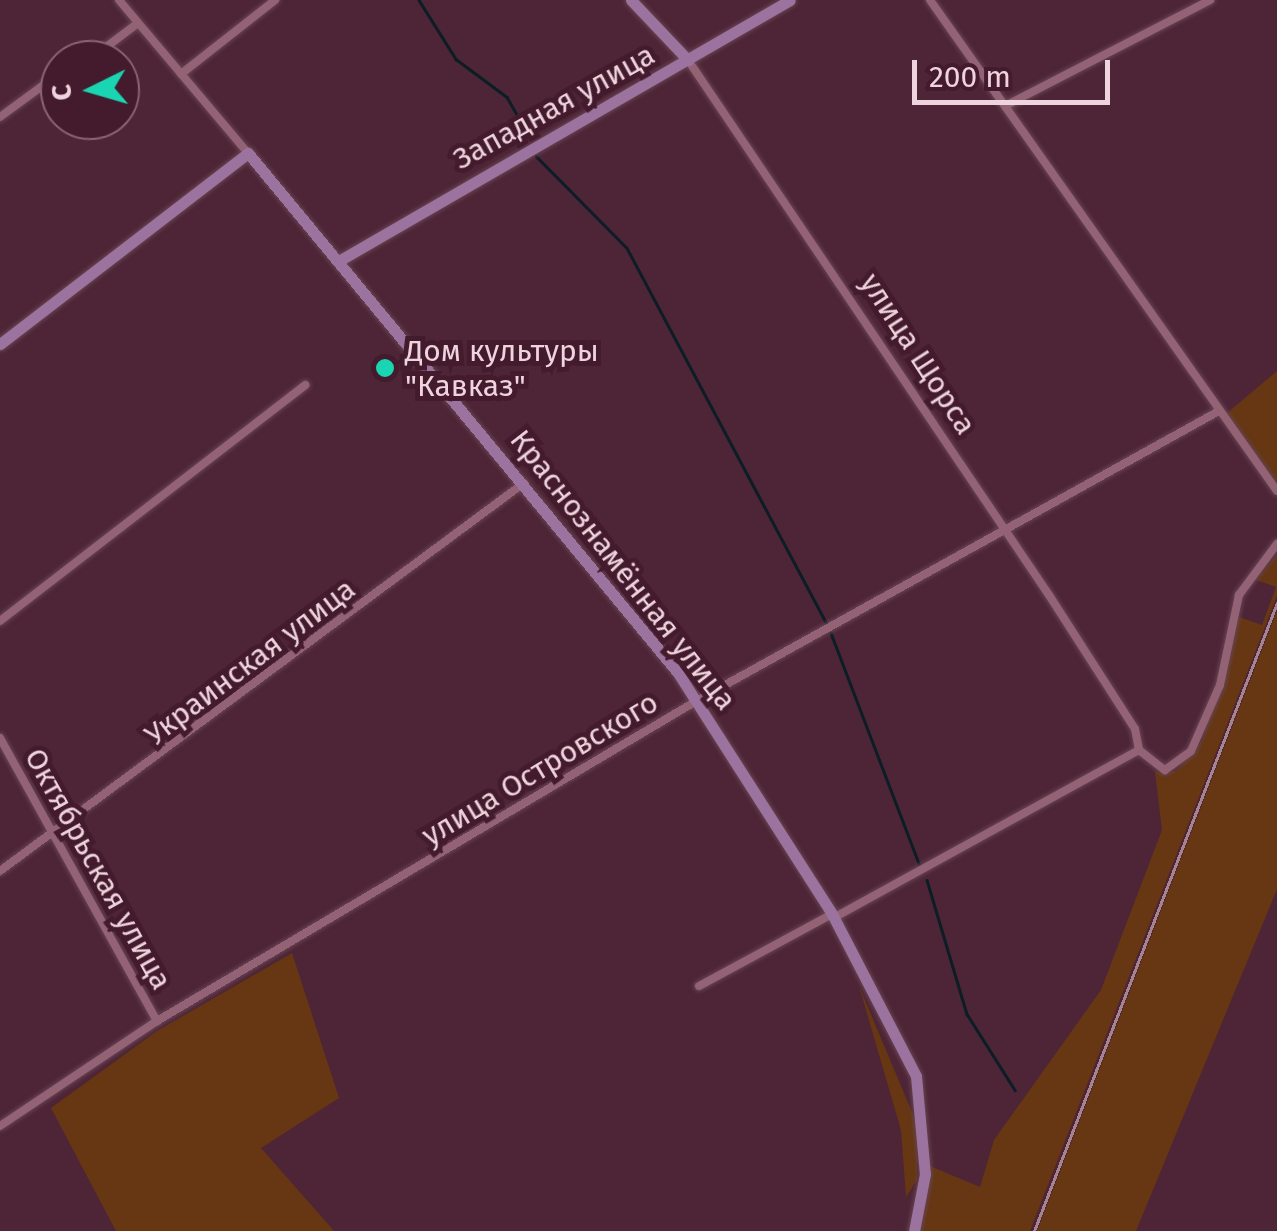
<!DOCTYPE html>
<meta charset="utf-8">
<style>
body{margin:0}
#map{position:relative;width:1277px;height:1231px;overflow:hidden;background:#4e2536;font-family:"Fira Sans",sans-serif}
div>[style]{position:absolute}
.green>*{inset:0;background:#663712}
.stream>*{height:2.5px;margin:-1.25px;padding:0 1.25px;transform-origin:1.25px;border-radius:1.25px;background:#0c1d26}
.roads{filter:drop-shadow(0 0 2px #674453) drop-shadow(0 0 2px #674453)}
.street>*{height:8px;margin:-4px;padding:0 4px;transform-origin:4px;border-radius:4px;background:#936375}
.secondary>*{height:11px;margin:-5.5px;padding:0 5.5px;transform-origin:5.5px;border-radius:5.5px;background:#9c739e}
.rail>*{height:2.5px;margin:-1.25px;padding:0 1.25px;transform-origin:1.25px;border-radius:1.25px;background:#a58490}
.dots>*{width:28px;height:28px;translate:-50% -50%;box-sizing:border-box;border:5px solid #431b2c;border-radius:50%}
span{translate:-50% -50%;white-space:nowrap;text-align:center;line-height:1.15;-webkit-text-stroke:10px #431b2c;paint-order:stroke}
.street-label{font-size:30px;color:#efd4dd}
.poi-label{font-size:30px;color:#efd4dd}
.left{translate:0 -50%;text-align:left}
.north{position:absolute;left:40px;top:40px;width:100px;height:100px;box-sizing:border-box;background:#431b2c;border:2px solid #886573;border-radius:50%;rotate:265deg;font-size:28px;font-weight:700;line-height:40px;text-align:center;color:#efd4dd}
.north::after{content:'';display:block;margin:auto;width:35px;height:45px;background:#1ad5b2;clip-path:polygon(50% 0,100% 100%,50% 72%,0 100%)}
.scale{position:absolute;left:912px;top:60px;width:198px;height:45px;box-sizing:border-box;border:5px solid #efd4dd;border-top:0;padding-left:12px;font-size:30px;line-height:35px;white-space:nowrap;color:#efd4dd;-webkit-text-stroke:8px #431b2c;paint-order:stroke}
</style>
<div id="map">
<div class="green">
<i style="clip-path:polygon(1277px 371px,1277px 483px,1227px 413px)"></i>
<i style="clip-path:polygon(1277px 554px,1277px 596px,1030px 1231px,919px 1231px,930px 1166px,980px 1187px,994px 1140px,1101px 990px,1162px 830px,1155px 772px,1176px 771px,1202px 741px,1239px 617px,1262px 625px,1276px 587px,1256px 580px)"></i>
<i style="clip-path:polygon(1277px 611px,1277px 889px,1136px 1231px,1037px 1231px)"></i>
<i style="clip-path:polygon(292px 953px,339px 1098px,261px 1148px,334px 1231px,116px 1231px,51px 1108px,157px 1031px)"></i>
<i style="clip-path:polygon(859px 986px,917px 1124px,917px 1180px,906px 1197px,901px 1130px)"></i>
</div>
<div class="stream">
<i style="left:419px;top:0;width:70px;rotate:57.9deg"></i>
<i style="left:456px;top:59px;width:64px;rotate:36.7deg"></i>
<i style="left:507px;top:97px;width:43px;rotate:60.4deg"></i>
<i style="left:536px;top:156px;width:129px;rotate:45.3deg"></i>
<i style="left:627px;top:248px;width:425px;rotate:62deg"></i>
<i style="left:831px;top:633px;width:247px;rotate:69.1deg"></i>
<i style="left:927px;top:880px;width:140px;rotate:73.4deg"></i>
<i style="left:967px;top:1014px;width:90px;rotate:57.7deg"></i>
</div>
<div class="roads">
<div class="street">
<i style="left:119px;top:0;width:200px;rotate:49.9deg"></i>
<i style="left:930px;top:0;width:601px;rotate:54.75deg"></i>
<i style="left:89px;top:60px;width:61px;rotate:-37.1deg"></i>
<i style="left:688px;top:60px;width:645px;rotate:55.99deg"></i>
<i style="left:1049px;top:595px;width:159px;rotate:57.3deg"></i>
<i style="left:1135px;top:729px;width:21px;rotate:79deg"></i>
<i style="left:181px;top:74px;width:120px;rotate:-38.2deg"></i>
<i style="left:1005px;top:106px;width:231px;rotate:-27.3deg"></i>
<i style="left:0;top:117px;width:74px;rotate:-36.3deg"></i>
<i style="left:0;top:621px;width:386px;rotate:-37.7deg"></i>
<i style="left:0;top:738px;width:324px;rotate:61deg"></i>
<i style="left:1139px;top:750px;width:33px;rotate:38deg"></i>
<i style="left:1165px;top:770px;width:32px;rotate:-36deg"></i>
<i style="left:1191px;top:751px;width:72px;rotate:-66.3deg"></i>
<i style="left:1220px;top:685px;width:92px;rotate:-78.1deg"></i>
<i style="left:1239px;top:595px;width:64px;rotate:-53.3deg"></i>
<i style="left:0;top:871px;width:652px;rotate:-36.52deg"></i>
<i style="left:835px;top:917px;width:347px;rotate:-28.8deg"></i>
<i style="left:699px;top:986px;width:151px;rotate:-28.4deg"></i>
<i style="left:0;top:1126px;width:189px;rotate:-33.8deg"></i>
<i style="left:157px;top:1021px;width:629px;rotate:-30.68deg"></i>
<i style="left:698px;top:700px;width:596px;rotate:-29.02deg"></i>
</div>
<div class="secondary">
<i style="left:631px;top:0;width:83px;rotate:46.5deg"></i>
<i style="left:342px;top:259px;width:517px;rotate:-30.03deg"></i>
<i style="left:0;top:344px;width:313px;rotate:-37.6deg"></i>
<i style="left:248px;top:153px;width:675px;rotate:50.41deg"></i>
<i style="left:678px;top:673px;width:286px;rotate:57.4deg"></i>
<i style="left:832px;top:914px;width:182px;rotate:62.6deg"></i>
<i style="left:916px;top:1076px;width:98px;rotate:84.8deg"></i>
<i style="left:925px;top:1174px;width:58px;rotate:100.9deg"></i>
</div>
</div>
<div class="rail">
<i style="left:1034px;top:1231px;width:673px;rotate:-68.85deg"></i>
</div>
<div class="dots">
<i style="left:385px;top:368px;background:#1ad5b2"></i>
</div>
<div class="street-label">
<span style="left:554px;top:107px;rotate:-29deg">Западная улица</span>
<span style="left:918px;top:354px;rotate:57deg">улица Щорса</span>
<span style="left:623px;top:570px;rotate:52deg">Краснознамённая улица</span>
<span style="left:250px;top:662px;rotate:-37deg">Украинская улица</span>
<span style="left:540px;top:769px;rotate:-31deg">улица Островского</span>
<span style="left:98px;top:869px;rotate:61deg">Октябрьская улица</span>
</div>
<div class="poi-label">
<span class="left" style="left:405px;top:368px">Дом культуры<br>"Кавказ"</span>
</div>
<div class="north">С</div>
<div class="scale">200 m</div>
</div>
